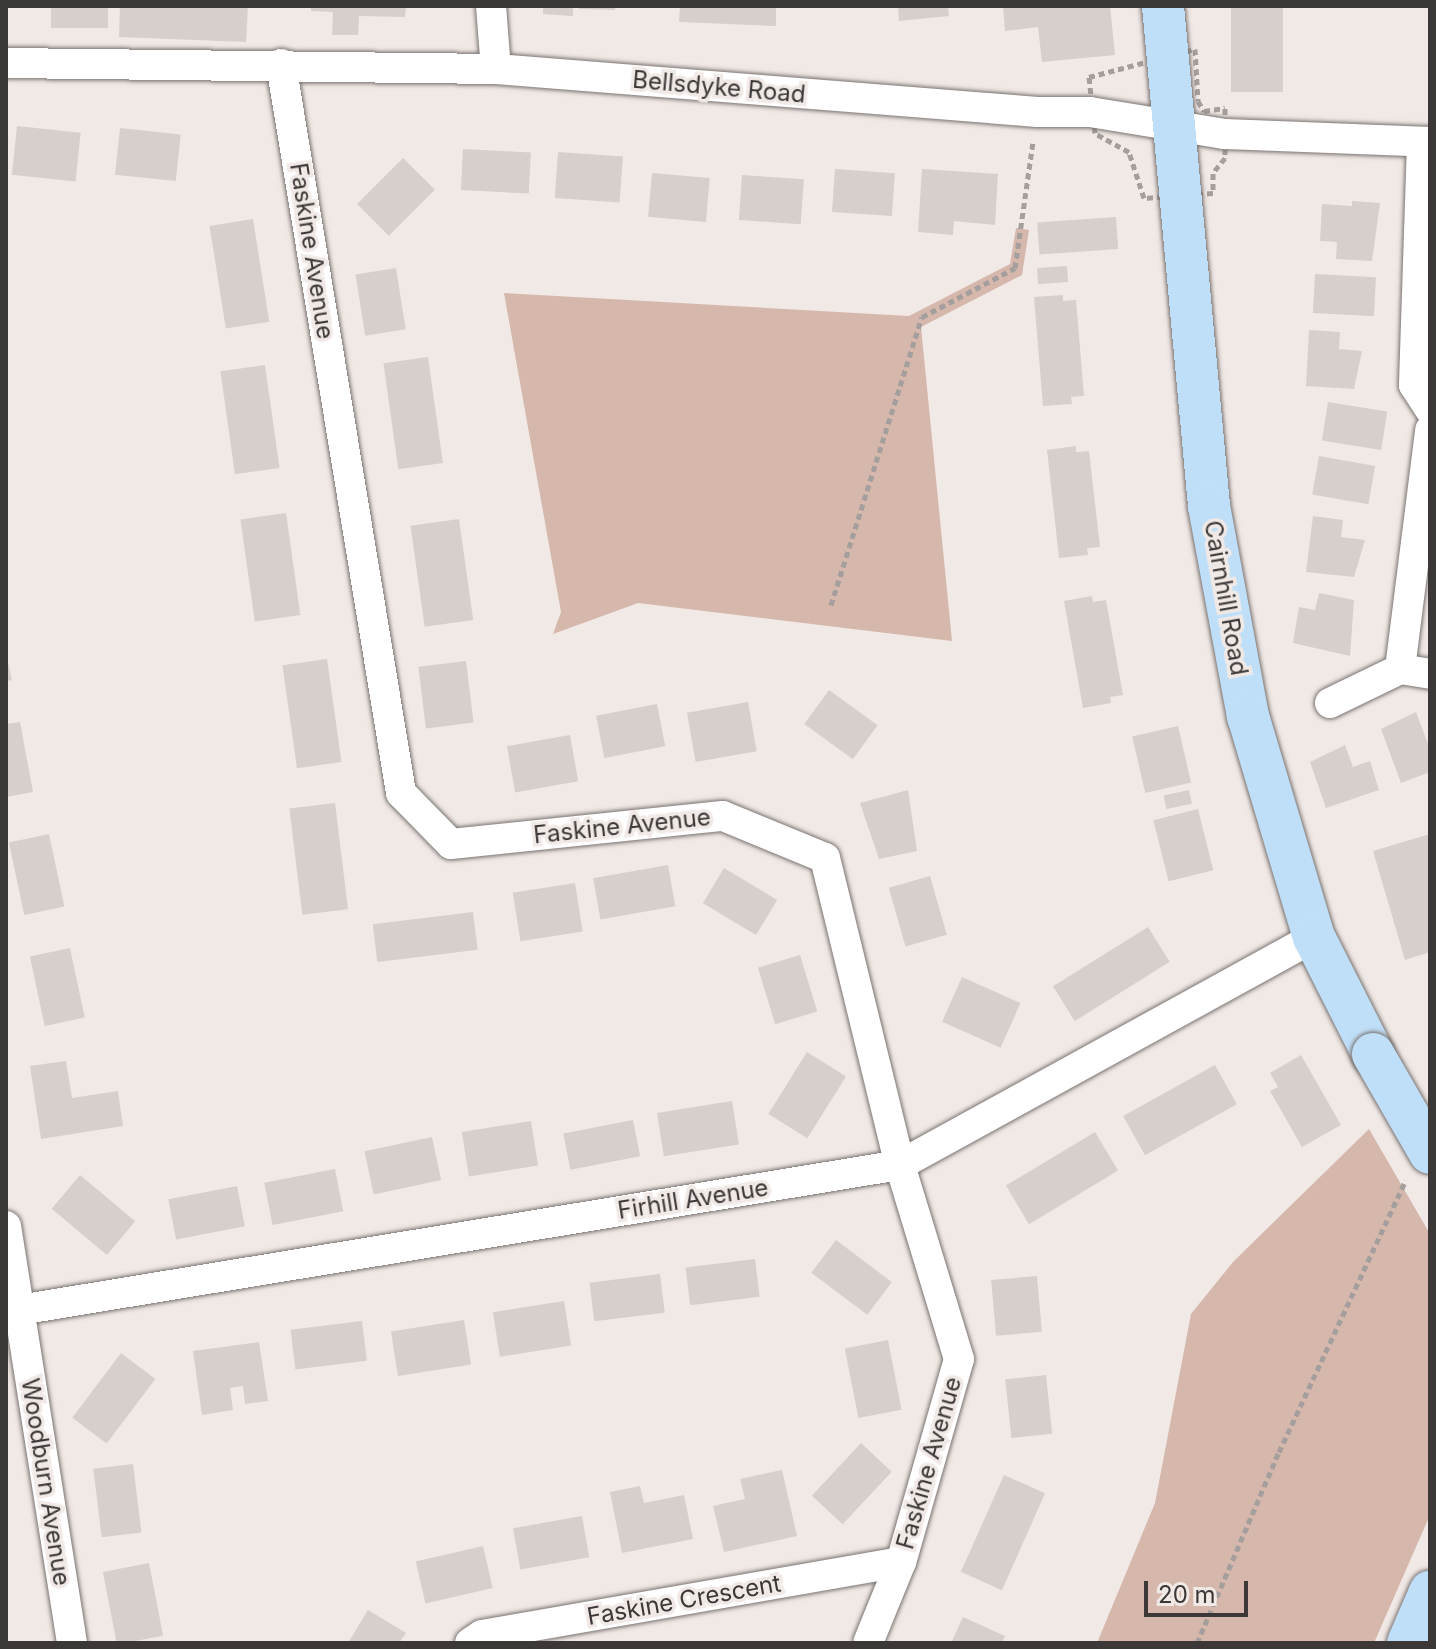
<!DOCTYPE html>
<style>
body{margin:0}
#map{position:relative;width:1436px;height:1649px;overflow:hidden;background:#f1e9e6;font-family:Inter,sans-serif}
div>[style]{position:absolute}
.green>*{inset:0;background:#d5b7ac}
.building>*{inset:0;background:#d6cfcc;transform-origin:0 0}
.path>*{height:5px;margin-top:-2.5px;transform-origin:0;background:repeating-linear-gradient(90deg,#a49e9c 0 6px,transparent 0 10px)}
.roads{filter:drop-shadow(0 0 2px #7a7370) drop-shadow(0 0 2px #7a7370)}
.minor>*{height:30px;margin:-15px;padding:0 15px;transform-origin:15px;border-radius:15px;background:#fff}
.secondary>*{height:42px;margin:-21px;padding:0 21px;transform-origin:21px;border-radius:21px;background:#bfdff8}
.bridges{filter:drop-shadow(0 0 2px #7a7370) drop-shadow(0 0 2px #7a7370)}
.secondary-bridge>*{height:42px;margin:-21px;padding:0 21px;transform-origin:21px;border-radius:21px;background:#bfdff8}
span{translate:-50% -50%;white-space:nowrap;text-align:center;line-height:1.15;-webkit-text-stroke:7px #f1e9e6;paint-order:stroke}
.street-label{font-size:24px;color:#3b3837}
.frame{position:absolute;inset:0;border:8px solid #3b3837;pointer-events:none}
.scale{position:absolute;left:1144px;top:1581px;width:104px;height:36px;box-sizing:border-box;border:4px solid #3b3837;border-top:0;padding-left:10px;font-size:24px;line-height:28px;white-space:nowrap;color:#3b3837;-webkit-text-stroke:6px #f1e9e6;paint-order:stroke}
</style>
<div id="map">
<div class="green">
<i style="clip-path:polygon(1016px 228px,1029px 230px,1022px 275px,921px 327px,952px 641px,638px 603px,553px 634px,561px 612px,504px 293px,909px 316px,1010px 264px)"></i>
<i style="clip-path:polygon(1369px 1129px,1430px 1234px,1430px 1515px,1374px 1643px,1097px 1643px,1155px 1503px,1191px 1314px,1233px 1262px)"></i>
</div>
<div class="building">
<i style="left:51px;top:6px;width:57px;height:22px"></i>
<i style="clip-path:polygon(120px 6px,248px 6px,246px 42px,119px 37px)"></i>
<i style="clip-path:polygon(311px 6px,406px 6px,405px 17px,359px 16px,358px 35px,332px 35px,333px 12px,311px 11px)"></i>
<i style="clip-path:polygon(543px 6px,573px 6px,573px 16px,543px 14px)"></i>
<i style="clip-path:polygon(579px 6px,615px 6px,615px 10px,579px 9px)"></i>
<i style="clip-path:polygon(680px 6px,776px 6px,776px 26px,679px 22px)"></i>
<i style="clip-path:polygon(898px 6px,948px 6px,949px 16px,899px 21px)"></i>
<i style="clip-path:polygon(1003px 6px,1110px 6px,1115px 55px,1042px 62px,1038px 27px,1005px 31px)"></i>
<i style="left:1231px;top:6px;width:52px;height:86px"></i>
<i style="left:17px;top:126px;width:64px;height:49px;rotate:6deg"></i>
<i style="left:120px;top:128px;width:61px;height:47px;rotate:6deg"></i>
<i style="left:463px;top:149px;width:68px;height:41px;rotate:3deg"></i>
<i style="left:558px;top:152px;width:65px;height:46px;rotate:4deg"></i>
<i style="left:403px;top:158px;width:45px;height:65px;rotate:45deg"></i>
<i style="left:835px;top:169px;width:60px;height:43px;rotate:4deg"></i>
<i style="clip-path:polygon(922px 169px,998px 174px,995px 225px,954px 221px,953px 235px,918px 232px)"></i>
<i style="left:652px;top:173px;width:58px;height:44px;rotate:5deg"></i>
<i style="left:742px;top:175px;width:62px;height:45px;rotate:4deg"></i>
<i style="clip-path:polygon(1352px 201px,1380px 203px,1372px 261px,1336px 259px,1337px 242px,1320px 241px,1322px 204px,1352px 206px)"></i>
<i style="left:1116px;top:217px;width:32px;height:79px;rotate:86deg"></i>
<i style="left:253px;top:219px;width:104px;height:44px;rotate:81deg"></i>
<i style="left:1067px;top:266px;width:16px;height:30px;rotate:86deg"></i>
<i style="left:396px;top:268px;width:62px;height:41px;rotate:81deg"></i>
<i style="left:1315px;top:274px;width:61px;height:39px;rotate:3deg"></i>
<i style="clip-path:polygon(1063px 295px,1063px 301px,1076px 300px,1084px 396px,1071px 397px,1072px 404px,1043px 406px,1034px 297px)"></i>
<i style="clip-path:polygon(1309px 330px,1340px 332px,1339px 349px,1362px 351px,1354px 389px,1306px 386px)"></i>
<i style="left:428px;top:357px;width:107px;height:45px;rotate:82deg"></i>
<i style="left:265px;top:365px;width:104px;height:45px;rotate:82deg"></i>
<i style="left:1328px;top:402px;width:60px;height:39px;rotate:9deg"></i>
<i style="clip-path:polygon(1076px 446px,1076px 452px,1089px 451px,1100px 547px,1087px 548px,1088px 555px,1059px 558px,1047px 450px)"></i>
<i style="left:1319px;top:456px;width:57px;height:39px;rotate:10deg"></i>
<i style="left:286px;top:513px;width:103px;height:46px;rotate:82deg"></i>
<i style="clip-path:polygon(1313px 516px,1343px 520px,1341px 537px,1365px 540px,1354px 577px,1306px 572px)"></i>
<i style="left:459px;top:519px;width:102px;height:49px;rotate:82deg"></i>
<i style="clip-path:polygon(1319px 593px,1354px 600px,1350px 656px,1293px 643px,1299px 607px,1315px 610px)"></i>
<i style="clip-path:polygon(1092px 596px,1093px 602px,1106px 600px,1123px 695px,1110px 697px,1111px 703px,1083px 708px,1064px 601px)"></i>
<i style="clip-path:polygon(6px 654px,12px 680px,6px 681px)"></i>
<i style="left:327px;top:659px;width:104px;height:45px;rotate:82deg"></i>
<i style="left:466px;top:661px;width:62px;height:48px;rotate:83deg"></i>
<i style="left:829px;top:690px;width:60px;height:42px;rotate:36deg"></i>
<i style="left:748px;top:702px;width:50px;height:62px;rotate:80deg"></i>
<i style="left:657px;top:704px;width:43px;height:62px;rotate:79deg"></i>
<i style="clip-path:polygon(1416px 712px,1430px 749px,1430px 772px,1401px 783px,1381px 729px)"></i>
<i style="clip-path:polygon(20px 722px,33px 792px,6px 797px,6px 724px)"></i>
<i style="left:1178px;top:726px;width:58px;height:47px;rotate:77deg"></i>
<i style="left:570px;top:735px;width:47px;height:64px;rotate:80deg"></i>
<i style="clip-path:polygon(1345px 745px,1353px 767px,1370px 761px,1379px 790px,1326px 808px,1310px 762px)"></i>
<i style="clip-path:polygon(908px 790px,917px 851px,879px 859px,860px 803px)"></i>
<i style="left:1189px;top:790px;width:14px;height:26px;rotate:78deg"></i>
<i style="left:335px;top:803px;width:107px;height:46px;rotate:83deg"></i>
<i style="left:1198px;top:809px;width:63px;height:46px;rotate:76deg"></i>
<i style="left:49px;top:834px;width:74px;height:41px;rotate:78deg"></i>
<i style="clip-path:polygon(1430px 834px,1430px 952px,1405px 960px,1373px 851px)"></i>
<i style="left:668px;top:865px;width:42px;height:76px;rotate:80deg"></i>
<i style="left:724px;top:868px;width:62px;height:41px;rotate:31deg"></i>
<i style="left:930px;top:876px;width:61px;height:43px;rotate:74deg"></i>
<i style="left:575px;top:883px;width:49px;height:63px;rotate:81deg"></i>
<i style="left:473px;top:912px;width:38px;height:101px;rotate:83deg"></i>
<i style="left:1148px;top:927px;width:41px;height:112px;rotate:58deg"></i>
<i style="left:70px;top:948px;width:71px;height:41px;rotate:78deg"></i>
<i style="left:800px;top:955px;width:59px;height:44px;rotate:73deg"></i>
<i style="left:962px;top:977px;width:64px;height:49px;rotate:24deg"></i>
<i style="left:807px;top:1052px;width:46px;height:73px;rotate:32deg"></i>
<i style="clip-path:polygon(1301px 1055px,1341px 1125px,1302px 1147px,1270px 1091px,1278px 1087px,1270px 1073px)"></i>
<i style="clip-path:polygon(66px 1061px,72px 1098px,118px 1091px,123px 1126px,41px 1139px,30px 1066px)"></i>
<i style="left:1215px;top:1065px;width:45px;height:105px;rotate:61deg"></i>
<i style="left:732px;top:1101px;width:44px;height:76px;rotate:81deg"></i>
<i style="left:633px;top:1120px;width:37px;height:71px;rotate:79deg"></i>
<i style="left:531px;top:1121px;width:45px;height:70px;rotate:81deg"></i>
<i style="left:1095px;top:1132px;width:45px;height:104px;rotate:59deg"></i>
<i style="left:432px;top:1137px;width:44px;height:69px;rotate:78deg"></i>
<i style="left:335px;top:1169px;width:43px;height:72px;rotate:79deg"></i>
<i style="left:80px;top:1175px;width:72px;height:44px;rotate:40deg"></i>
<i style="left:237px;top:1186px;width:41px;height:70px;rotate:79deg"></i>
<i style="left:836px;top:1240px;width:70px;height:41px;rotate:37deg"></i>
<i style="left:755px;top:1259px;width:38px;height:70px;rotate:83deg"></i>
<i style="left:660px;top:1274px;width:39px;height:71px;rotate:83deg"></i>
<i style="left:1037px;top:1276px;width:56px;height:46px;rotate:85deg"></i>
<i style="left:564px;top:1301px;width:45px;height:72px;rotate:81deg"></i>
<i style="left:464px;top:1320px;width:45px;height:74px;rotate:81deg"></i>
<i style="left:362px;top:1321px;width:40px;height:72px;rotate:83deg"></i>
<i style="left:888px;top:1340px;width:71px;height:44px;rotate:79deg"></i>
<i style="clip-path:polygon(259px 1342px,268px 1401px,245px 1404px,243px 1386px,230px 1388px,233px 1410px,202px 1415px,193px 1351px)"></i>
<i style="left:121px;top:1353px;width:43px;height:81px;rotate:37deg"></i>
<i style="left:1046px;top:1375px;width:59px;height:41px;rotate:84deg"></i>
<i style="left:861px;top:1443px;width:42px;height:72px;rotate:43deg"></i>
<i style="left:133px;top:1464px;width:69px;height:40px;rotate:83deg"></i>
<i style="clip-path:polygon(782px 1470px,797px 1536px,724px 1552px,713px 1506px,745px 1499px,740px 1479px)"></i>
<i style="left:1004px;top:1475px;width:45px;height:106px;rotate:24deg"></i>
<i style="clip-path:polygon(640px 1486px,644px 1503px,684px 1495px,693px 1539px,622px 1553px,610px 1492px)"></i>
<i style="left:582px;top:1516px;width:42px;height:70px;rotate:80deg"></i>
<i style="left:483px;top:1546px;width:43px;height:69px;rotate:77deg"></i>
<i style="left:149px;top:1563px;width:74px;height:47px;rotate:79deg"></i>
<i style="clip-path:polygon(368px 1610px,406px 1633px,399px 1643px,348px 1643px)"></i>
<i style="clip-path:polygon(963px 1617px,1005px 1636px,1002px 1643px,951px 1643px)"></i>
</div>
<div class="path">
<i style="left:1195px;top:49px;width:52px;rotate:86.7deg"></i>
<i style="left:1198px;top:101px;width:12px;rotate:59deg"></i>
<i style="left:1204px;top:111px;width:21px;rotate:-8deg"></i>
<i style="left:1225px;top:108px;width:50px;rotate:90deg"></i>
<i style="left:1225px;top:158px;width:19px;rotate:129deg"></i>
<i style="left:1213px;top:173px;width:20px;rotate:90deg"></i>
<i style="left:1213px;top:193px;width:69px;rotate:175.9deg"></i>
<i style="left:1144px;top:198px;width:48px;rotate:-108.1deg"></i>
<i style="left:1129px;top:152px;width:39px;rotate:-151deg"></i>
<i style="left:1095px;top:133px;width:56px;rotate:-96.1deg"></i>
<i style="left:1089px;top:77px;width:110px;rotate:-14.8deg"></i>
<i style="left:831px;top:605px;width:302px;rotate:-72.5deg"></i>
<i style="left:922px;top:317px;width:105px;rotate:-27.8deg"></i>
<i style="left:1015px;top:268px;width:128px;rotate:-81.9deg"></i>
<i style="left:1197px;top:1643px;width:208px;rotate:-66.8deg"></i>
<i style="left:1279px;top:1452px;width:300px;rotate:-65deg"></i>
</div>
<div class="roads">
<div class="minor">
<i style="left:491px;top:6px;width:63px;rotate:85.5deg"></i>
<i style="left:6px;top:63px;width:490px;rotate:0.7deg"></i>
<i style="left:496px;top:69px;width:543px;rotate:4.54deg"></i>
<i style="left:1037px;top:112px;width:53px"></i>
<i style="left:1090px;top:112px;width:137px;rotate:9.3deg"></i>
<i style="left:1225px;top:134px;width:205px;rotate:2.2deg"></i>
<i style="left:281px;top:64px;width:739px;rotate:80.65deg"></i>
<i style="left:401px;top:793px;width:71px;rotate:45.6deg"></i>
<i style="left:451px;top:844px;width:273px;rotate:-5.9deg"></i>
<i style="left:723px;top:816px;width:110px;rotate:22.4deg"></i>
<i style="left:825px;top:858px;width:316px;rotate:76.3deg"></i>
<i style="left:900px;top:1165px;width:203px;rotate:73.1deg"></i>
<i style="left:959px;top:1359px;width:211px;rotate:105.9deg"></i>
<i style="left:901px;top:1562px;width:87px;rotate:112.2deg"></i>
<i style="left:1422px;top:142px;width:243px;rotate:91.9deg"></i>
<i style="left:1414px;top:385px;width:30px;rotate:57deg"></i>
<i style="left:1400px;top:669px;width:241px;rotate:-82.8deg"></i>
<i style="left:1330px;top:703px;width:78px;rotate:-25.9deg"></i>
<i style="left:1400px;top:669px;width:30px;rotate:9deg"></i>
<i style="left:6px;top:1226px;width:422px;rotate:81deg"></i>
<i style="left:19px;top:1310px;width:893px;rotate:-9.35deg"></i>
<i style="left:900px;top:1165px;width:473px;rotate:-28.8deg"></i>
<i style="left:470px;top:1643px;width:14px;rotate:-34deg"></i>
<i style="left:482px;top:1635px;width:425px;rotate:-9.9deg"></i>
</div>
<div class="secondary">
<i style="left:1163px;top:6px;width:502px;rotate:84.74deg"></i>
<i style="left:1209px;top:506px;width:214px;rotate:79.5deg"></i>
<i style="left:1248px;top:716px;width:231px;rotate:73.4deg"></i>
<i style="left:1314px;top:937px;width:131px;rotate:63.2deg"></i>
<i style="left:1408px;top:1643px;width:56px;rotate:-66.7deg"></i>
</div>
</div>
<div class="bridges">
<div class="secondary-bridge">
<i style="left:1373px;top:1054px;width:114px;rotate:60.1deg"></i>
</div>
</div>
<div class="street-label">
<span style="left:719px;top:87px;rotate:5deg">Bellsdyke Road</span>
<span style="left:312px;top:251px;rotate:81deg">Faskine Avenue</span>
<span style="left:1226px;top:598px;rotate:80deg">Cairnhill Road</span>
<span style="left:622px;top:826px;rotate:-6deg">Faskine Avenue</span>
<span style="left:693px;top:1199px;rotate:-9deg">Firhill Avenue</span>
<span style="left:929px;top:1463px;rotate:-74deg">Faskine Avenue</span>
<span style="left:46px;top:1482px;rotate:81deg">Woodburn Avenue</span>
<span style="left:684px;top:1600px;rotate:-10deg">Faskine Crescent</span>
</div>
<div class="frame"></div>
<div class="scale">20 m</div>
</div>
